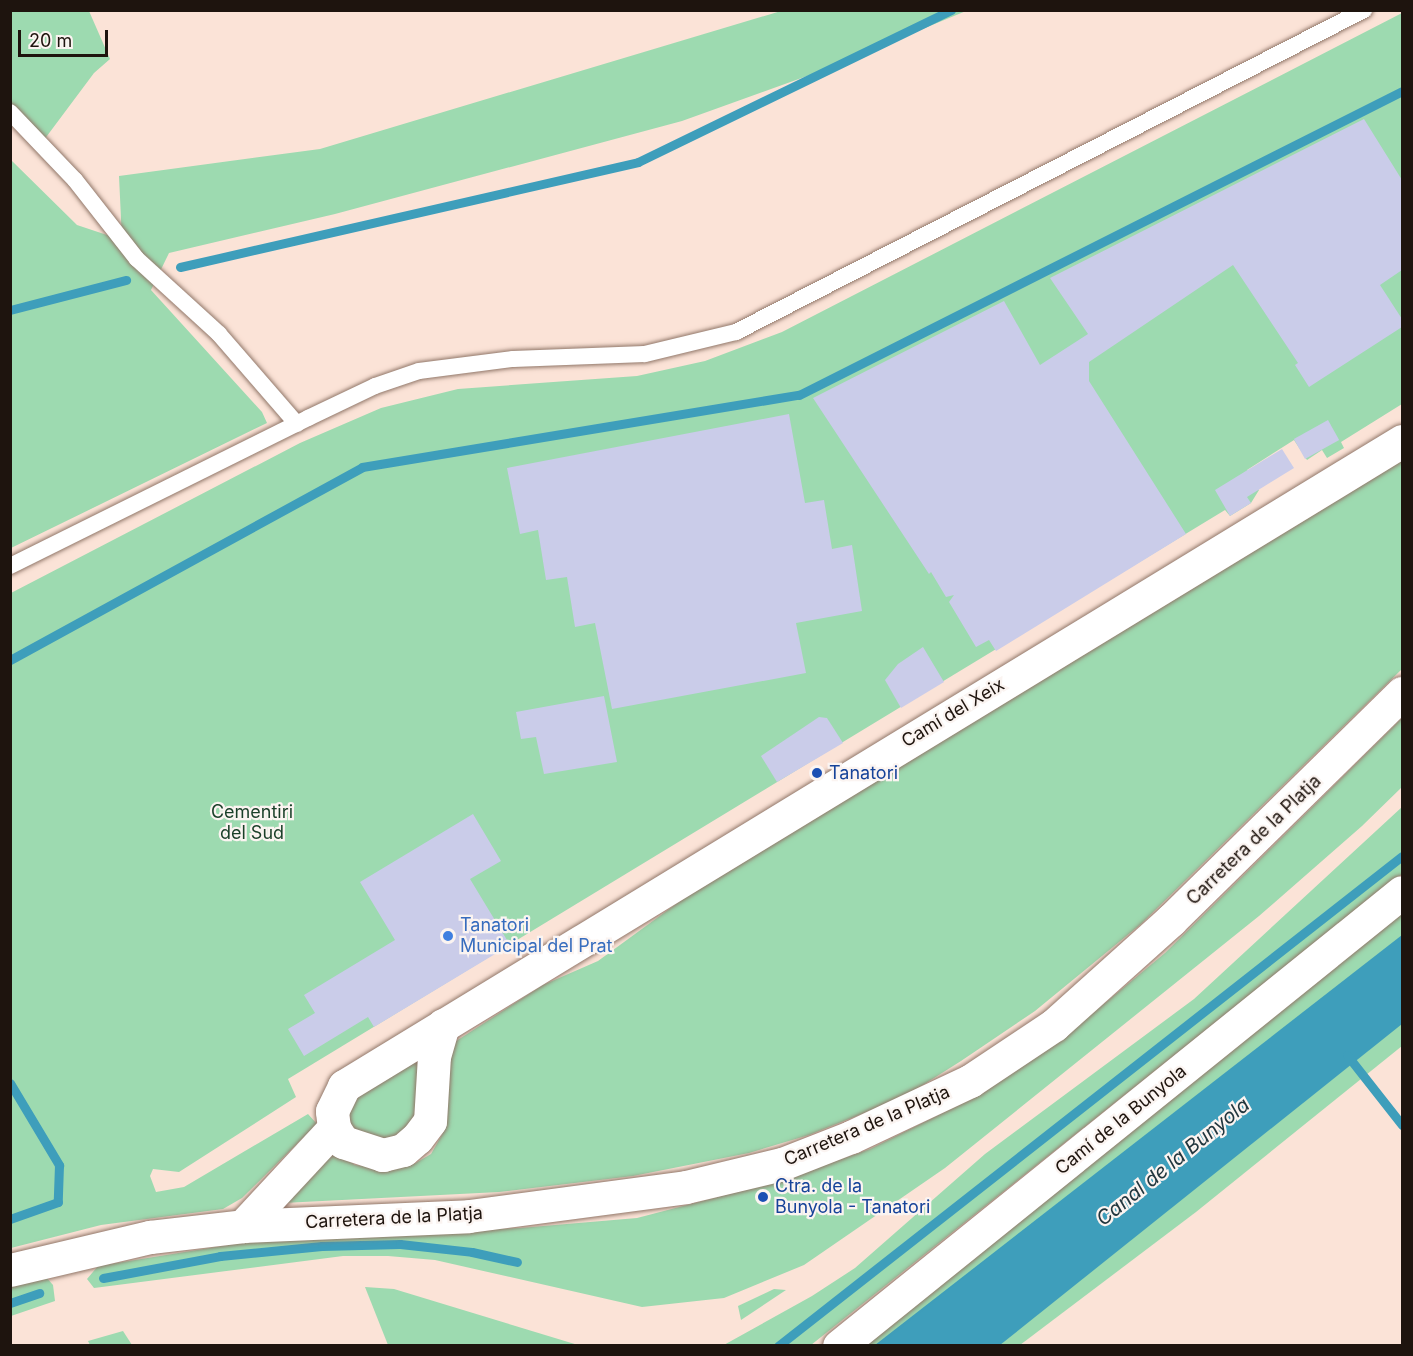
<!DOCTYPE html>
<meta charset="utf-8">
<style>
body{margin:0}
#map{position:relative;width:1413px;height:1356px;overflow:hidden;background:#fbe3d7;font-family:Inter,sans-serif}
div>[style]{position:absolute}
.green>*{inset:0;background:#9ddab0}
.water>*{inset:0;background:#3e9ebb}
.stream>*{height:9px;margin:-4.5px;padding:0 4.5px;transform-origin:4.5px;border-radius:4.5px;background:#3e9ebb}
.building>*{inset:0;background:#cacce9;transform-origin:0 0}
.roads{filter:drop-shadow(0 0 2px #917769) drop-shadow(0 0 2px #917769)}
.lane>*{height:16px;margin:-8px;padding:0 8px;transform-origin:8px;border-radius:8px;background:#fff}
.street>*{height:33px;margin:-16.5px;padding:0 16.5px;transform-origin:16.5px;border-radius:16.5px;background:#fff}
.secondary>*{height:33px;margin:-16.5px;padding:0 16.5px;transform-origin:16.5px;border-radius:16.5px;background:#fff}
.dots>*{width:16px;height:16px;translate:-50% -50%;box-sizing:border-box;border:3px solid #fbf4f1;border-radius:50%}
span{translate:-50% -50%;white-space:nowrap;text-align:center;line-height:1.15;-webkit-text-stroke:4.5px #fbf4f1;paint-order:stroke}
.street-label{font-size:18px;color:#1e140e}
.transit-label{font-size:18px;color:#164399}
.left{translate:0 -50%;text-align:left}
.park-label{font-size:18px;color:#193f28}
.shop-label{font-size:18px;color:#366cbe}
.water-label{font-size:20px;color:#21363e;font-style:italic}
.frame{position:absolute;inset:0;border:12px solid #1e140e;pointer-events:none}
.scale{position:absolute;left:18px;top:30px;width:90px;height:27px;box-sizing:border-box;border:3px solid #1e140e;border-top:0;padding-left:8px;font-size:18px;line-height:21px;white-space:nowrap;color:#1e140e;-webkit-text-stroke:4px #fbf4f1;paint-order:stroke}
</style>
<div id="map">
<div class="green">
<i style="clip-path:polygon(10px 11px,89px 11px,110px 59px,94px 73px,41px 144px,11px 115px)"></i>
<i style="clip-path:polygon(781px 11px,966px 11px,821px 71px,682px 121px,335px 214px,169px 253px,151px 290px,262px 412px,267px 423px,11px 548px,10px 159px,77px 225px,122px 240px,119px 176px,320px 149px)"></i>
<i style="clip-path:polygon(1402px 13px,1402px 404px,1341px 442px,1344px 448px,1327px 458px,1322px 450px,1307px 460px,1294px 440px,1247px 470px,1259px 490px,1251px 503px,1230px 516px,1225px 510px,288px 1079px,296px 1097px,179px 1172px,153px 1169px,150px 1176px,156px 1192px,184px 1187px,308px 1114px,317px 1124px,242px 1198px,223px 1209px,101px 1225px,11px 1248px,11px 593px,300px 443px,381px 408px,458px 389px,637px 376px,705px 361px,782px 332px)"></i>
<i style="clip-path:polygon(1402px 461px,1402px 669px,1141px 924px,1035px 1011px,961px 1061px,904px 1097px,809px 1135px,749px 1153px,633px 1176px,499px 1192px,283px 1203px,332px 1149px,355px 1165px,387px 1169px,414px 1164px,431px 1154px,443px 1133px,446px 1058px,450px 1045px,543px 985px,598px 961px,683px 899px)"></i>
<i style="clip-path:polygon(1402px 718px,1402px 787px,1362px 826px,1259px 916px,945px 1168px,804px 1265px,724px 1298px,642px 1307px,435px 1260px,388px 1256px,343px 1256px,94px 1288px,87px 1279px,98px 1266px,265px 1239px,520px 1228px,637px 1218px,776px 1182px,870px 1149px,983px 1093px,1063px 1038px,1165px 953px)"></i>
<i style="clip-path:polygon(1402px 807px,1402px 874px,811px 1345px,722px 1346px,812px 1296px,855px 1268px,985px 1154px,1194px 999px)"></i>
<i style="clip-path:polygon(1402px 911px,1402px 948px,896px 1345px,863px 1346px)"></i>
<i style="clip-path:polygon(1402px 1001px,1402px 1046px,1196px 1212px,1020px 1345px,983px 1346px)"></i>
<i style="clip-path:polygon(423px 1052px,414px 1121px,392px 1142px,369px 1140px,350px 1125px,349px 1111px,354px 1100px)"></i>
<i style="clip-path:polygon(46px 1277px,53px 1285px,55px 1301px,11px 1316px,11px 1287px)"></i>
<i style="clip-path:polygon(365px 1287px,394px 1289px,578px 1345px,388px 1345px)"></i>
<i style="clip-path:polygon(774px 1289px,786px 1290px,741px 1320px,738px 1306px)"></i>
<i style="clip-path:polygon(123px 1331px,132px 1345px,90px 1345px,88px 1341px)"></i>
</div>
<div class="water">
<i style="clip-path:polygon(1402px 935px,1402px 1024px,1000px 1345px,875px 1345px)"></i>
</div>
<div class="stream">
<i style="left:180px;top:267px;width:470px;rotate:-12.9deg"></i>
<i style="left:638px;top:162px;width:348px;rotate:-25.9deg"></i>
<i style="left:10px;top:310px;width:120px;rotate:-14.5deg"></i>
<i style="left:10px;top:660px;width:401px;rotate:-28.7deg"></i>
<i style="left:362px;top:467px;width:443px;rotate:-9.4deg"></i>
<i style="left:799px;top:395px;width:675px;rotate:-26.75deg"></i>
<i style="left:1347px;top:1055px;width:89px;rotate:51.8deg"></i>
<i style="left:10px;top:1083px;width:96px;rotate:59.1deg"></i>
<i style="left:59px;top:1165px;width:37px;rotate:92deg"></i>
<i style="left:58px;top:1202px;width:51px;rotate:160.5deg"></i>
<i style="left:103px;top:1278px;width:119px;rotate:-10.6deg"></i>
<i style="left:220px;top:1256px;width:102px;rotate:-5.6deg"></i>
<i style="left:322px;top:1246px;width:78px;rotate:-1.5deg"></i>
<i style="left:400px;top:1244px;width:72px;rotate:6.3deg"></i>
<i style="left:472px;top:1252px;width:46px;rotate:12.5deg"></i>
<i style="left:10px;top:1303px;width:31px;rotate:-19deg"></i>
<i style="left:778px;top:1346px;width:793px;rotate:-38.14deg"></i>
</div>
<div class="building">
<i style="clip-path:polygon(1364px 119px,1402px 180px,1402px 270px,1380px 285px,1402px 319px,1402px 327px,1309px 387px,1295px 365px,1298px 363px,1233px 265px,1089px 362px,1089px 381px,1186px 534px,996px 651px,989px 640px,976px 647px,949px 602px,954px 595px,946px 597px,931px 572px,929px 574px,813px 398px,1004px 301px,1040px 365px,1088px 334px,1050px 278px)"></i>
<i style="clip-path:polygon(789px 414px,805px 503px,824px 500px,832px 549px,852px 545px,862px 611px,796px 623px,806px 673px,612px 709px,595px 623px,575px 627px,567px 577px,546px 580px,538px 530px,520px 534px,507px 468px)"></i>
<i style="left:1328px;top:420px;width:23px;height:39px;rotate:61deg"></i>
<i style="clip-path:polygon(1282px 449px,1294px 468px,1247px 497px,1251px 503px,1230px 516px,1215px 490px)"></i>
<i style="clip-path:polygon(923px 647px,944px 682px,901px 708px,885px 680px,898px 664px)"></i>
<i style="clip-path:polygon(604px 696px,617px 762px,544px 774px,536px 737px,521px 739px,516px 712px)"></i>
<i style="clip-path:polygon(819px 717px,827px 718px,843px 743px,777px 782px,761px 756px)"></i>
<i style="clip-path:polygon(473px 814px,501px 861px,470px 879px,510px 945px,374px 1027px,368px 1017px,304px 1056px,288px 1029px,315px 1013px,304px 995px,395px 940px,360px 882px)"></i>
</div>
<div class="roads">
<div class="lane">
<i style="left:10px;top:112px;width:94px;rotate:46.3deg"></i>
<i style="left:75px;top:180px;width:100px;rotate:51.9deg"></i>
<i style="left:137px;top:259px;width:111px;rotate:42.4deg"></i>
<i style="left:219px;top:334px;width:119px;rotate:49.1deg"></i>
<i style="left:10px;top:566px;width:333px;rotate:-26.4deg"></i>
<i style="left:308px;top:418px;width:74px;rotate:-25.5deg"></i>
<i style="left:375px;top:386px;width:46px;rotate:-18.8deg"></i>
<i style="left:419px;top:371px;width:95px;rotate:-7.3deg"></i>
<i style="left:513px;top:359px;width:132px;rotate:-2.2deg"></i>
<i style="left:645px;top:354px;width:94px;rotate:-13.6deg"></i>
<i style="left:736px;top:332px;width:706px;rotate:-27.15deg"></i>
</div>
<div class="street">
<i style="left:443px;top:1025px;width:32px;rotate:106deg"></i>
<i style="left:434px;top:1056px;width:65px;rotate:93.5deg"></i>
<i style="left:430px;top:1121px;width:21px;rotate:127deg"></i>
<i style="left:417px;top:1138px;width:18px;rotate:139deg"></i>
<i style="left:403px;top:1150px;width:21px;rotate:166deg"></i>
<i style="left:383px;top:1155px;width:42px;rotate:-162deg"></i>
<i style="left:343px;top:1142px;width:17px;rotate:-123deg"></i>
<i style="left:334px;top:1128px;width:17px;rotate:-97deg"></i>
<i style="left:332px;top:1111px;width:28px;rotate:-64deg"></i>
<i style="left:344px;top:1086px;width:1239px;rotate:-31.37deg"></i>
<i style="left:243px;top:1226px;width:134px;rotate:-47.1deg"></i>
<i style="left:839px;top:1346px;width:723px;rotate:-38.88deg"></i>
</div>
<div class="secondary">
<i style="left:10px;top:1270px;width:144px;rotate:-13.3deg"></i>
<i style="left:150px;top:1237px;width:94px;rotate:-6.7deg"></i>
<i style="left:243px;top:1226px;width:226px;rotate:-2.5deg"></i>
<i style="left:469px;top:1216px;width:219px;rotate:-7.6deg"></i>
<i style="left:686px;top:1187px;width:99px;rotate:-13.5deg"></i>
<i style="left:782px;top:1164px;width:74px;rotate:-21.4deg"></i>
<i style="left:851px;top:1137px;width:132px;rotate:-25.2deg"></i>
<i style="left:970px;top:1081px;width:101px;rotate:-33.7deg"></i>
<i style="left:1054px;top:1025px;width:157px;rotate:-41.9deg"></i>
<i style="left:1171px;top:920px;width:324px;rotate:-44.5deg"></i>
</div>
</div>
<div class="dots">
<i style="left:817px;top:773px;background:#1a4fb4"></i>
<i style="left:448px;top:936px;background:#3f7fe0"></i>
<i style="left:763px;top:1197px;background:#1a4fb4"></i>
</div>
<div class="street-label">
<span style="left:953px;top:713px;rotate:-31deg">Camí del Xeix</span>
<span style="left:1254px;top:840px;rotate:-44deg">Carretera de la Platja</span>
<span style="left:1121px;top:1120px;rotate:-39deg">Camí de la Bunyola</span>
<span style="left:867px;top:1126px;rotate:-23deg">Carretera de la Platja</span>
<span style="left:394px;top:1218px;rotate:-3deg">Carretera de la Platja</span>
</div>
<div class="transit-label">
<span class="left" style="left:829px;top:773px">Tanatori</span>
<span class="left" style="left:775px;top:1197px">Ctra. de la<br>Bunyola - Tanatori</span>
</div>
<div class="park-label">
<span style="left:252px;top:823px">Cementiri<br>del Sud</span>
</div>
<div class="shop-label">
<span class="left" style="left:460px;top:936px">Tanatori<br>Municipal del Prat</span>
</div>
<div class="water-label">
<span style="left:1173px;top:1162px;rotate:-39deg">Canal de la Bunyola</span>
</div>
<div class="frame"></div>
<div class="scale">20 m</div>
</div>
